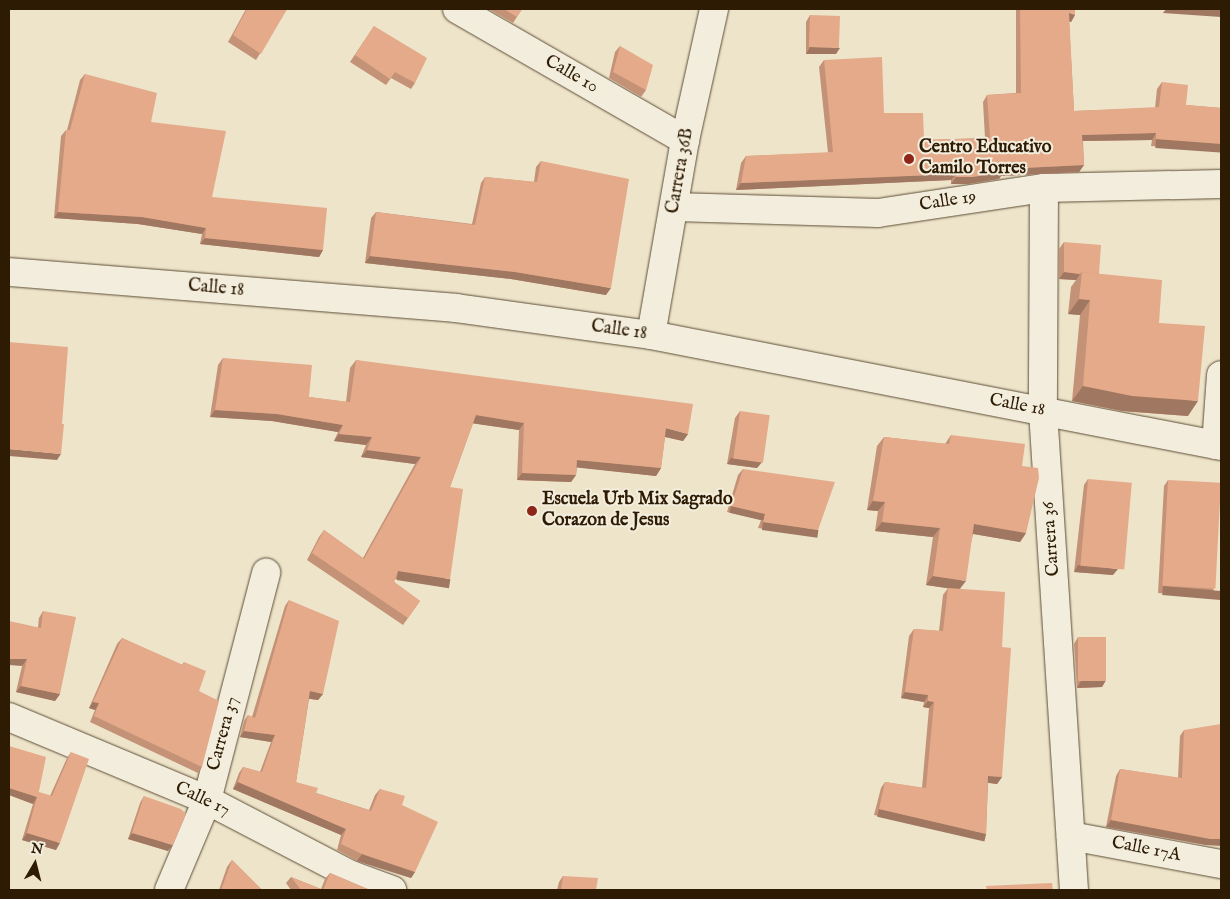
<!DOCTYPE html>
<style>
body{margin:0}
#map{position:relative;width:1230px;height:899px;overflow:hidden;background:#ede4ca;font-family:"IM FELL English",serif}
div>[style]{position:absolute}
.roads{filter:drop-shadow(0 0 1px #5e4d35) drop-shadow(0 0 1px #5e4d35)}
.street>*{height:28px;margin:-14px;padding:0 14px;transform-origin:14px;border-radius:14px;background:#f3eddd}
.wall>*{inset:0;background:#c49277}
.shaded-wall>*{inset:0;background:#a07761;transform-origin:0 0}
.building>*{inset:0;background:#e4aa8a;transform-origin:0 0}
.dots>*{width:14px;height:14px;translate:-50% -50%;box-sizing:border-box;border:2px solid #f3eddd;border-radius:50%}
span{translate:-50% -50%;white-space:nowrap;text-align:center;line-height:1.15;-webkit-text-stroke:4px #f3eddd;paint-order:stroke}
.street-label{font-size:18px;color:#2e1b03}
.poi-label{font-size:18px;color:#2e1b03;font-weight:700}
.left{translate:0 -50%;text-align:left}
.frame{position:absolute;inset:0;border:10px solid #2e1b03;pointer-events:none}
.north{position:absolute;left:10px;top:839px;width:50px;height:50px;-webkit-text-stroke:4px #f3eddd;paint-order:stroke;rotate:8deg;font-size:14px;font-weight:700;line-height:20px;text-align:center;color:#2e1b03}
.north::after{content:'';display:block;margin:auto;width:18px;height:22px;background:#2e1b03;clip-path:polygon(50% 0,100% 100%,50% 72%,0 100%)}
</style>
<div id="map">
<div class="roads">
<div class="street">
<i style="left:457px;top:9px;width:263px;rotate:29.9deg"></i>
<i style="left:1044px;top:188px;width:223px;rotate:90.3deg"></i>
<i style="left:1043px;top:411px;width:480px;rotate:86.3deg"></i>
<i style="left:675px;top:207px;width:203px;rotate:1.7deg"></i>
<i style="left:878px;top:213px;width:168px;rotate:-8.6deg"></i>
<i style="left:1044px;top:188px;width:177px;rotate:-1.3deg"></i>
<i style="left:9px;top:272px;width:448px;rotate:4.6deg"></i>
<i style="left:456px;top:308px;width:197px;rotate:7.9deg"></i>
<i style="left:651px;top:335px;width:581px;rotate:11.02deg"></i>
<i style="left:651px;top:335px;width:198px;rotate:-80.1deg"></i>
<i style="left:685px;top:140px;width:134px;rotate:-77.5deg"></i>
<i style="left:1216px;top:445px;width:70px;rotate:-85.9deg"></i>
<i style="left:9px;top:717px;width:215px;rotate:22.7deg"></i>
<i style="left:207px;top:800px;width:162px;rotate:27.5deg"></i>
<i style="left:351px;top:875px;width:44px;rotate:20.1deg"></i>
<i style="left:1071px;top:836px;width:153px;rotate:10.6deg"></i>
<i style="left:169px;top:890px;width:98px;rotate:-67.1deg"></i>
<i style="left:207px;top:800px;width:235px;rotate:-75.4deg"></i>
</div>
</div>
<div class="wall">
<i style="clip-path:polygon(246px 9px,287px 9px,256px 60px,228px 42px)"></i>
<i style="clip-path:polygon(488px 9px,522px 9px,513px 23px)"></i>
<i style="clip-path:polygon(1016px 9px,1075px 9px,1075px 15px,1071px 22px,1069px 21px,1074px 111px,1155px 108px,1157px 89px,1162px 82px,1186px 105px,1221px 108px,1221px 151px,1151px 146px,1152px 140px,1083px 141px,1084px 165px,1079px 172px,1001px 176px,999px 179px,968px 184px,951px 184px,951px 180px,736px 190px,741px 163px,746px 156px,828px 153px,819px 67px,824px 60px,884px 113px,924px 140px,985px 138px,983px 102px,987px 95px,1016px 93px)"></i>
<i style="clip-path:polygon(810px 15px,836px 54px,806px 54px,806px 22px)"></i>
<i style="clip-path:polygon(374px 26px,415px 83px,411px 89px,391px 78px,386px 85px,350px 62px)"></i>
<i style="clip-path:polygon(620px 46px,646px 90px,641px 97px,609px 78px,615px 52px)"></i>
<i style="clip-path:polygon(85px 74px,151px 122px,212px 197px,323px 250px,319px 257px,200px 244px,202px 234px,138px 224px,54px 218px,61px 136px,66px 130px,67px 130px,80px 80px)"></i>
<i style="clip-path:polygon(541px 161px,606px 295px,511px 279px,365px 263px,371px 218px,376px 212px,472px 224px,481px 183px,485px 177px,534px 182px,536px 167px)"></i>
<i style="clip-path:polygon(1064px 242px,1099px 274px,1159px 323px,1188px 416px,1122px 411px,1072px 401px,1080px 315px,1068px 314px,1071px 287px,1076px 280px,1059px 279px,1059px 249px)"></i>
<i style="clip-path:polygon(223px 358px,309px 397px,346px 402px,350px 368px,356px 360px,688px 434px,683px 441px,665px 437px,661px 468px,656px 476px,577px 467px,576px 475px,571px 482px,517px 480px,519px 430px,473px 423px,450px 487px,445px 586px,395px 579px,394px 582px,420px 601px,403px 625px,307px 560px,319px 537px,324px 530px,363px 558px,415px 464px,361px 457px,366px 445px,334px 441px,338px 432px,272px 421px,210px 417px,218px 365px)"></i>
<i style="clip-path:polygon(740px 411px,762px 462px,757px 468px,727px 464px,735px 418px)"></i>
<i style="clip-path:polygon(951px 435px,1022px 466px,1026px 533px,1020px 542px,973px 534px,960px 589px,1002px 647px,1002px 777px,997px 784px,988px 783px,986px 834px,981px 840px,874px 815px,881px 788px,885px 782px,922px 788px,929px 708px,923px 707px,924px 702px,901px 698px,909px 636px,914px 629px,939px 631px,943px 595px,948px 588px,926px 585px,933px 537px,875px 531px,878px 511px,867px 510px,877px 446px,884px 437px,945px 444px)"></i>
<i style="clip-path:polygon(743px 469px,814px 536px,758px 528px,761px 520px,727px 512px,738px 475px)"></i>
<i style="clip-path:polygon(1088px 479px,1113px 575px,1074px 572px,1084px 485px)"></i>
<i style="clip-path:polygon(1168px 480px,1217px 598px,1158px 593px,1164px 486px)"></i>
<i style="clip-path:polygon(289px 600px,323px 694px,318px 700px,309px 699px,296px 782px,316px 793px,369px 810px,375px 795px,380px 789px,402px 805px,415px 872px,411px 878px,357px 861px,337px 850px,341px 835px,233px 789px,239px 773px,243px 767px,260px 772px,271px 742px,240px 737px,244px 721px,248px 715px,252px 717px,285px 606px)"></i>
<i style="clip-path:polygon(43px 611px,60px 694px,55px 701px,16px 692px,22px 666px,38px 627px,39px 618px)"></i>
<i style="clip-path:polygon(1078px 637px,1106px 680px,1102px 687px,1077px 688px,1074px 644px)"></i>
<i style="clip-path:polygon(122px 638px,182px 665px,184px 662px,199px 691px,202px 767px,198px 773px,90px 722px,95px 710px,89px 708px,117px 644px)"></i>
<i style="clip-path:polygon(1184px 730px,1206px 845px,1106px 827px,1116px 776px,1120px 769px,1178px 778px,1180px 736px)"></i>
<i style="clip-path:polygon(9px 746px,38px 793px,50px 796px,67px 758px,71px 752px,56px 850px,22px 840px,33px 804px,9px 795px)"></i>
<i style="clip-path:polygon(144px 796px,168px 851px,128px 839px,140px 803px)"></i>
<i style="clip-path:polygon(232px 860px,262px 890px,219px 890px,227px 867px)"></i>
<i style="clip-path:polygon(330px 873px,370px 890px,291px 890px,286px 883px,291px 877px,321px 889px,325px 879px)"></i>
<i style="clip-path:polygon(563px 876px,596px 890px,557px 890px,559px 882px)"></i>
</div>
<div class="shaded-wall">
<i style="clip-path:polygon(1166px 9px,1203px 9px,1221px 10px,1221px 17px,1163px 13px)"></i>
<i style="clip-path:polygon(1069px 13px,1075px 15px,1071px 22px,1064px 20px)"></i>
<i style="clip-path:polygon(810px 47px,840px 48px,836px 54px,806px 54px)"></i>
<i style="clip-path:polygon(1156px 133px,1152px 140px,1078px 141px,1082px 135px)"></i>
<i style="left:1156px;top:139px;width:65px;height:9px;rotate:4deg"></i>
<i style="clip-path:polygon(1084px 165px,1079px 172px,1001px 176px,999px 179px,968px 184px,951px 184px,956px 177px,1003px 169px)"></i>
<i style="clip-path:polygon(956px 174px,951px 180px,736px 190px,741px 183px)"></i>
<i style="clip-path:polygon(58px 212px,142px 217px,206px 228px,202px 234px,138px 224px,54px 218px)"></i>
<i style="clip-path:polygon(205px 238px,323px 250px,319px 257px,200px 244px)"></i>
<i style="clip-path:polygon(370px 256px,515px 272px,611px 288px,606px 295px,511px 279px,365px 263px)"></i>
<i style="clip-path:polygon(1064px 272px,1080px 274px,1076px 280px,1059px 279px)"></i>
<i style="clip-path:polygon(1079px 299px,1090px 300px,1080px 315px,1068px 314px)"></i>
<i style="clip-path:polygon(1083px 386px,1198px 401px,1188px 416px,1122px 411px,1072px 401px)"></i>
<i style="clip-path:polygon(215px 410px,277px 414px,343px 425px,338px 432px,272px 421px,210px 417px)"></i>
<i style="clip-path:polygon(476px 415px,524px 423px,519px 430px,470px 423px)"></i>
<i style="clip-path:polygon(666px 428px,688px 434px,683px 441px,661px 436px)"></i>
<i style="clip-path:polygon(339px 434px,372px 437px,366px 445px,334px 441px)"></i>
<i style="clip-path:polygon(9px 449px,61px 454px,57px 460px,9px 456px)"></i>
<i style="clip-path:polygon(367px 450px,421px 457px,415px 464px,361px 457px)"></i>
<i style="clip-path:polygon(731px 458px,762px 462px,757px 468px,727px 464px)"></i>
<i style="clip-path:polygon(577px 460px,661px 468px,656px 476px,572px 467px)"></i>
<i style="clip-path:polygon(522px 473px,576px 475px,571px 482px,517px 480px)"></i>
<i style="clip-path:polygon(873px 501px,885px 502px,878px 511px,867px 510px)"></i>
<i style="left:731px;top:506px;width:35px;height:7px;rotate:13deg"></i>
<i style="left:763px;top:522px;width:56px;height:8px;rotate:8deg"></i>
<i style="clip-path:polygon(882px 522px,940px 528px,933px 537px,875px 531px)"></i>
<i style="clip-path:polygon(974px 524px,1026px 533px,1020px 542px,968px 533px)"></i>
<i style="clip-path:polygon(1078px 565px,1118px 569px,1113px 575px,1074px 572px)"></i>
<i style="left:398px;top:571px;width:53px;height:9px;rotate:9deg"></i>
<i style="clip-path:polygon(933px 576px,966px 581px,959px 590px,926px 585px)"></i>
<i style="left:1163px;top:586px;width:58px;height:9px;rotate:5deg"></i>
<i style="clip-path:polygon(9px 659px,27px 659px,22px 666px,9px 665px)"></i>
<i style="clip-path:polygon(1106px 680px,1102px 687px,1077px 688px,1081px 681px)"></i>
<i style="clip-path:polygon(21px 686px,60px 694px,55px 701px,16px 692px)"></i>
<i style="clip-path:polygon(310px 691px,323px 694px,318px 700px,305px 698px)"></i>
<i style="clip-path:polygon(905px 692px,928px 695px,924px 702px,901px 698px)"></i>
<i style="clip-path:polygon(928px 701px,934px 702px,929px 708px,923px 707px)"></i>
<i style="clip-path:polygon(93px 702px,99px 703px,95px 710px,89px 708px)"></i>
<i style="clip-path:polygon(244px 731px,275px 735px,271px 742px,240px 737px)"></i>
<i style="clip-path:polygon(988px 776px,1002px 777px,997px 784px,984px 782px)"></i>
<i style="clip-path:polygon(238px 782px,346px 829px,341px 835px,233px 789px)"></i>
<i style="clip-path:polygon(9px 788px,37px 797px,33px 804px,9px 795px)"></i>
<i style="left:879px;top:809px;width:110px;height:8px;rotate:13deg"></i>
<i style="clip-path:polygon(1111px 820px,1221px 839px,1221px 846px,1206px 845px,1106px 827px)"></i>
<i style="clip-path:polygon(27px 833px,60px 843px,56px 850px,22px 840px)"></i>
<i style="clip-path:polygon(132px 833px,173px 845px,168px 851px,128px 839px)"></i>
<i style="clip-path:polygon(362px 854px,415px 872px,411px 878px,357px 861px)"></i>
</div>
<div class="building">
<i style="clip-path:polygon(247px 9px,287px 9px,261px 54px,233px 35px)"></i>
<i style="clip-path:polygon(504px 9px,522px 9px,517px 17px)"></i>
<i style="clip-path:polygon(1020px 9px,1075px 9px,1075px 15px,1069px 13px,1074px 111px,1159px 107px,1162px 82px,1188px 85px,1186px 105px,1221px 108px,1221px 144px,1156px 139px,1156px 133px,1082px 135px,1084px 165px,1003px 169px,1003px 172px,973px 177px,956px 177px,956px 174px,741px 183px,746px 156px,833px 152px,824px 60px,882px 57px,884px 113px,923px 113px,924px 140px,990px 138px,987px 95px,1021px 93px)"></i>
<i style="clip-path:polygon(1203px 9px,1221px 9px,1221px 10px)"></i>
<i style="left:810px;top:15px;width:30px;height:32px;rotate:2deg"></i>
<i style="clip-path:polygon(374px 26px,427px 58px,415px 83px,395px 72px,390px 79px,355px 55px)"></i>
<i style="clip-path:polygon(620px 46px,653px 65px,646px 90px,613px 72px)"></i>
<i style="clip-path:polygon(85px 74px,157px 93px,151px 122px,226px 131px,212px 197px,327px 208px,323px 250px,205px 238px,206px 228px,142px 217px,58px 212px,66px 130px,70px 130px)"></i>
<i style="clip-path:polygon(541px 161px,629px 179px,611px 288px,515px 272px,370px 256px,376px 212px,475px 225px,485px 177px,537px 182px)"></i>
<i style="clip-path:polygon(1064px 242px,1101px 245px,1099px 274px,1082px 272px,1080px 274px,1064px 272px)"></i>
<i style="clip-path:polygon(1082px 272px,1162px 280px,1159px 323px,1205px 326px,1198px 401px,1132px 396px,1083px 386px,1090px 300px,1079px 299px)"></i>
<i style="clip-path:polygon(9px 342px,68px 347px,62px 424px,64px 424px,61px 454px,9px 449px)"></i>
<i style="clip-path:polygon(223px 358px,312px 365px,309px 397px,350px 402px,356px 360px,693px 404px,688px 434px,666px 428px,661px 468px,577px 460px,576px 475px,522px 473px,524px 423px,476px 415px,450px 487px,463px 489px,450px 579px,398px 571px,394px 582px,420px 601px,408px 618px,312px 553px,324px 530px,364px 559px,421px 457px,367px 450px,372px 437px,339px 434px,343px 425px,277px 414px,215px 410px)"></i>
<i style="left:740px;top:411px;width:30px;height:48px;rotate:8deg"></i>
<i style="clip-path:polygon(951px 435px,1025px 444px,1022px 466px,1038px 468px,1039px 478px,1026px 533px,974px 524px,966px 581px,933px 576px,940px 528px,882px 522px,885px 502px,873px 501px,884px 437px,949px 444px)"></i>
<i style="clip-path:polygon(743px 469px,835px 482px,818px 530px,763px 522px,765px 514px,731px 506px)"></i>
<i style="left:1088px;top:479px;width:44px;height:87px;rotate:5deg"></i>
<i style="left:1168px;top:480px;width:53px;height:106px;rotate:3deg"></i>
<i style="clip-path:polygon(948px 588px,1005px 592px,1002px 647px,1011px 648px,1002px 777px,988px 776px,986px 834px,879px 809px,885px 782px,926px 788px,934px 702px,928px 701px,928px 695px,905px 692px,914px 629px,943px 631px)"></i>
<i style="clip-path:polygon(289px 600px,339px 621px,323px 694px,310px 691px,296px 782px,318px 788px,316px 793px,371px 811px,380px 789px,405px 796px,402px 805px,438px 822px,415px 872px,362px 854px,341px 844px,346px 829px,238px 782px,243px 767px,262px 772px,275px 735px,244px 731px,248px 715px,255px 718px)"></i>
<i style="clip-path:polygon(43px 611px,76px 617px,60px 694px,21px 686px,27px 659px,9px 659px,9px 621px,41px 628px)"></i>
<i style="left:1078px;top:637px;width:28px;height:44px"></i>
<i style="clip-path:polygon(122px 638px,183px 665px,184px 662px,206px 671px,199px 691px,219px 701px,202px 767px,94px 716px,99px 703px,93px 702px)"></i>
<i style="clip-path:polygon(1221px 724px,1221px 839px,1210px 839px,1111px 820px,1120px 769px,1182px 778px,1184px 730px)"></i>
<i style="clip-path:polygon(9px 746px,46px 757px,38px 796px,39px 792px,52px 796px,71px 752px,89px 759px,60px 843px,27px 833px,37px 797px,9px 788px)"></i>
<i style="clip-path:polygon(144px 796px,181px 809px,186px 814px,173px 845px,132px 833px)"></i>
<i style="clip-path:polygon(232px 860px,262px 890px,221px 890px)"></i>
<i style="clip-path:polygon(330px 873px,370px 890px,301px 890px,291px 877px,323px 890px)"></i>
<i style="clip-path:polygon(563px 876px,598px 878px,596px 890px,561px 890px)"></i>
<i style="clip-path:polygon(1052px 883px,1053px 890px,987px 890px,986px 886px)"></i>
</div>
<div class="dots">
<i style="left:909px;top:159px;background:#8f2418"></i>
<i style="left:532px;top:511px;background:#8f2418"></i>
</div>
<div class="street-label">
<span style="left:571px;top:75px;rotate:30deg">Calle 10</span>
<span style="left:681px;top:171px;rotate:-80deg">Carrera 36B</span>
<span style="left:948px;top:202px;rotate:-9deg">Calle 19</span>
<span style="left:216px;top:289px;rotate:5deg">Calle 18</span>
<span style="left:619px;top:331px;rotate:8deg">Calle 18</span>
<span style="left:1017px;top:406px;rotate:11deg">Calle 18</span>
<span style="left:1052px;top:539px;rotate:-94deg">Carrera 36</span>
<span style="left:224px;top:734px;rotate:-75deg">Carrera 37</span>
<span style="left:202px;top:800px;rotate:25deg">Calle 17</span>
<span style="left:1146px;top:850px;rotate:11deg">Calle 17A</span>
</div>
<div class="poi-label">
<span class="left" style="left:919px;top:159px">Centro Educativo<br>Camilo Torres</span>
<span class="left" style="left:542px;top:511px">Escuela Urb Mix Sagrado<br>Corazon de Jesus</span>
</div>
<div class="frame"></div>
<div class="north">N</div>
</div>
